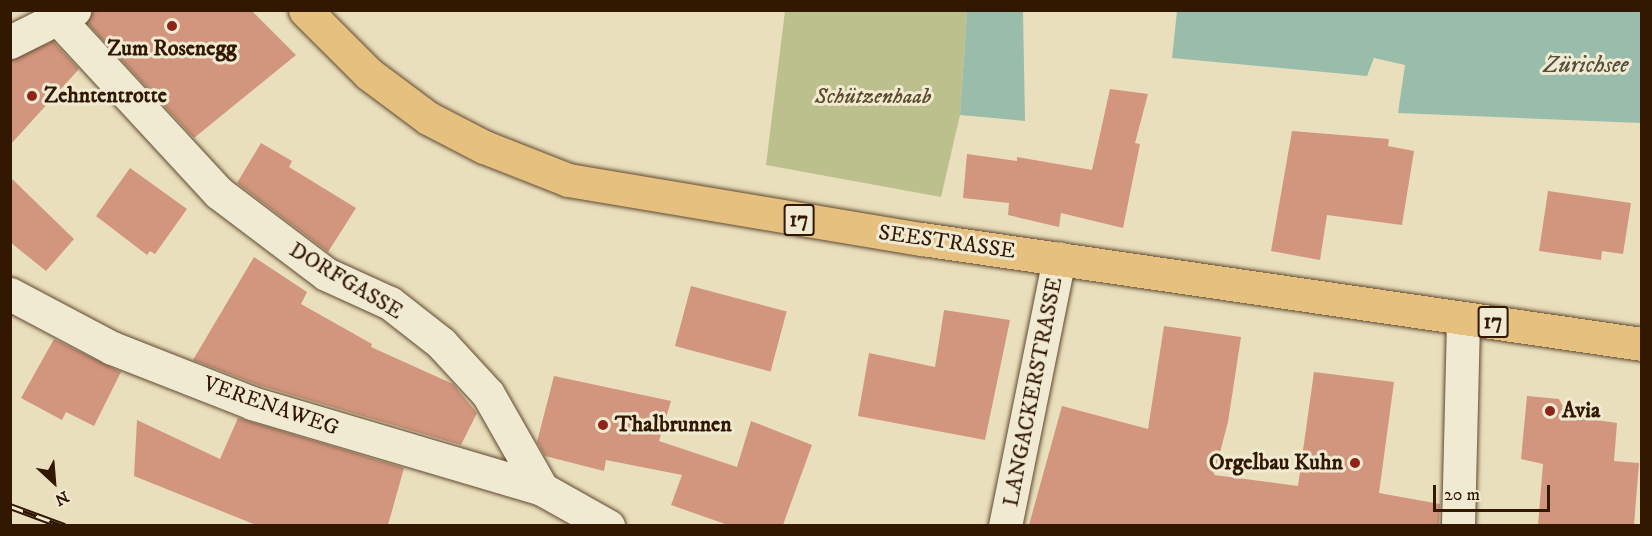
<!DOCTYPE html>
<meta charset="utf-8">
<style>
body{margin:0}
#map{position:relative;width:1652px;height:536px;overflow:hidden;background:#eadfbc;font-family:"IM FELL DW Pica",serif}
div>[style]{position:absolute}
.green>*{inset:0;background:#bcc08d}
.water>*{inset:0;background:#99bdaa}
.building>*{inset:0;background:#d1967d;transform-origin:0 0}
.roads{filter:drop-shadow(0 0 2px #604930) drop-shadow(0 0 2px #604930)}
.minor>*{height:33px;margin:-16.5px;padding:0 16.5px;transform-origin:16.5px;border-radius:16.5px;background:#f1ead3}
.major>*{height:33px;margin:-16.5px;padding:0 16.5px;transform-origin:16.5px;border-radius:16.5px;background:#e5c07e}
.rail>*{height:7px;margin-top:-3.5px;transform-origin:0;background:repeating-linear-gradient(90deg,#f1ead3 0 14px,#321701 0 28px);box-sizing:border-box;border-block:2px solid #321701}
.dots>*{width:16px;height:16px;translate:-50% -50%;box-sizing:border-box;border:3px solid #f1ead3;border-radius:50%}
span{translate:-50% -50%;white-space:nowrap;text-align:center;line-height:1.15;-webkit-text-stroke:6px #f1ead3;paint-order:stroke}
.shield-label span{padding:2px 4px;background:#f1ead3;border:2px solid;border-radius:4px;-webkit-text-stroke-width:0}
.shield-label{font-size:21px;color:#321701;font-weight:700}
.poi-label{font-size:22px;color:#321701;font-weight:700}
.left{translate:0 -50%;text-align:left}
.right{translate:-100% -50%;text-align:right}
.park-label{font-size:22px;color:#5b4a2b;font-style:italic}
.street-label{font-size:22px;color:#321701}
.water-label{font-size:24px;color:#56513c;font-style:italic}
.frame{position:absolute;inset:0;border:12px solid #321701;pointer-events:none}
.north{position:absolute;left:24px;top:452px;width:60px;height:60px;-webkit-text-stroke:4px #f1ead3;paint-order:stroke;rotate:154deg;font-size:16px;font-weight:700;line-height:24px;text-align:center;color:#321701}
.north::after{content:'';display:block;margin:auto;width:21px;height:27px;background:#321701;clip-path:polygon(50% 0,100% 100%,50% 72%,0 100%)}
.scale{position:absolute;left:1433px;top:485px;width:117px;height:27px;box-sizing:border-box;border:3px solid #321701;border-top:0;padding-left:8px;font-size:18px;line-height:21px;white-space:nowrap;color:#321701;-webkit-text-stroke:4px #f1ead3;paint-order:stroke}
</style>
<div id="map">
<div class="green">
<i style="clip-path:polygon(785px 11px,967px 11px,960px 115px,941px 197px,766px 165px)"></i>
</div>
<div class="water">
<i style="clip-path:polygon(967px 11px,1023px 11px,1025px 121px,960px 115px)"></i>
<i style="clip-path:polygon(1177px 11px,1641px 11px,1641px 123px,1398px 113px,1405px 65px,1374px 58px,1367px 76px,1172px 58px)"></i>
</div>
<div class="building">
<i style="clip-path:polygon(93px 10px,251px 10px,296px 55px,194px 138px,87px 23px)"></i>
<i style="clip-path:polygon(53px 41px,79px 69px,10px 145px,10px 60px)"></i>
<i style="clip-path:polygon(1110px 89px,1148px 94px,1135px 143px,1140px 144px,1123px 228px,1061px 213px,1059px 227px,1008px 215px,1009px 203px,963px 198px,967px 154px,1017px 161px,1017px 157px,1092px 170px)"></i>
<i style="clip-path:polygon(1292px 131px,1389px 139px,1388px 146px,1414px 151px,1402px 225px,1327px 215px,1320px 260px,1271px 251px)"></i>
<i style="clip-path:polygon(261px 143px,292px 161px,289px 167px,356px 208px,328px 252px,237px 183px)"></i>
<i style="clip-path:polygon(130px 168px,187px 209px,155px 254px,150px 251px,147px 255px,96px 216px)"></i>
<i style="clip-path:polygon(10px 177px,74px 239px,46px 271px,10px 242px)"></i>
<i style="clip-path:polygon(1548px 191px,1631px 203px,1623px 254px,1602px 251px,1601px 260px,1539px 251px)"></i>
<i style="clip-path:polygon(254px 257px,307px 292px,301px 304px,372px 344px,371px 347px,453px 384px,477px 413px,461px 445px,258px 385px,193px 360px)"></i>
<i style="left:691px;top:286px;width:99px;height:62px;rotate:15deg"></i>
<i style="clip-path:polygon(944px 310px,1010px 320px,985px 440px,858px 416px,869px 353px,935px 367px)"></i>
<i style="clip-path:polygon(1164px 326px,1241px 337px,1228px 422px,1214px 475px,1298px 486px,1314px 372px,1394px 382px,1379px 493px,1440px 504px,1439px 525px,1029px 525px,1062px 406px,1148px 429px)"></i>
<i style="clip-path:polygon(54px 339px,121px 372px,94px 426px,66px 412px,62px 420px,21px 398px)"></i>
<i style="clip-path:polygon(554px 376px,671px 401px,659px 441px,737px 467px,751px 421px,812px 445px,783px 525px,728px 525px,671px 505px,682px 475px,606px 460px,604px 471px,545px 456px,537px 442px)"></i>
<i style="clip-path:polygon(1527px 396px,1559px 399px,1568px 416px,1617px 423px,1614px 461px,1639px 463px,1634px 525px,1538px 525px,1543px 464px,1521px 459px)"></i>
<i style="clip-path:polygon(238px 418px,404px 468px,388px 525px,256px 525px,134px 476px,137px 420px,220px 459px)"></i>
</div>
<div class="roads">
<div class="minor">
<i style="left:50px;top:10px;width:249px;rotate:47.3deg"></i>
<i style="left:219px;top:193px;width:134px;rotate:37.1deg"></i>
<i style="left:326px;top:274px;width:70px;rotate:24.4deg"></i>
<i style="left:390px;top:303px;width:65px;rotate:38.1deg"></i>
<i style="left:441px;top:343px;width:69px;rotate:47.3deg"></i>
<i style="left:488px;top:394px;width:109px;rotate:60.4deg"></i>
<i style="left:542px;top:489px;width:76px;rotate:29.3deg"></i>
<i style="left:10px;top:42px;width:72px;rotate:-26.6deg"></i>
<i style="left:10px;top:294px;width:115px;rotate:27.9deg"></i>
<i style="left:112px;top:348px;width:150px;rotate:21.4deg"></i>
<i style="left:252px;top:403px;width:302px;rotate:16.5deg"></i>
<i style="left:1005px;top:526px;width:273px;rotate:-78.6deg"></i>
<i style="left:1458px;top:526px;width:208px;rotate:-88.6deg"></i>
</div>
<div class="major">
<i style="left:305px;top:10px;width:91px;rotate:45deg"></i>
<i style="left:369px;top:74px;width:74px;rotate:36.7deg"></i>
<i style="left:428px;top:118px;width:63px;rotate:27.4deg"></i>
<i style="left:484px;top:147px;width:90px;rotate:21.4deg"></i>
<i style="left:568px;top:180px;width:359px;rotate:9.5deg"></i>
<i style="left:922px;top:239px;width:728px;rotate:8.3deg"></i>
</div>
</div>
<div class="rail">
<i style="left:10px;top:506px;width:58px;rotate:20.3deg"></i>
</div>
<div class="dots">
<i style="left:172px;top:26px;background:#8f2418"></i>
<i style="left:32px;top:96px;background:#8f2418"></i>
<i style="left:1550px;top:411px;background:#8f2418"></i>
<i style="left:603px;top:425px;background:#8f2418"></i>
<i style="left:1355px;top:463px;background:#8f2418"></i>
</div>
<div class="shield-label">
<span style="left:799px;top:220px">17</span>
<span style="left:1493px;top:322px">17</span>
</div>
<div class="poi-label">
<span style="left:172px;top:49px">Zum Rosenegg</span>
<span class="left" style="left:44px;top:96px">Zehntentrotte</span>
<span class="left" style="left:1562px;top:411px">Avia</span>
<span class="left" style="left:615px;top:425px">Thalbrunnen</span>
<span class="right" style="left:1343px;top:463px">Orgelbau Kuhn</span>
</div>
<div class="park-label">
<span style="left:873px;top:97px">Schützenhaab</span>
</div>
<div class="street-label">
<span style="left:947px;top:242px;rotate:8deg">SEESTRASSE</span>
<span style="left:346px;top:281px;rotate:31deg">DORFGASSE</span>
<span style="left:1033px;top:392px;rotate:-79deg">LANGACKERSTRASSE</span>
<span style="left:271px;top:406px;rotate:19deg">VERENAWEG</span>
</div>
<div class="water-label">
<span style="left:1586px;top:66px">Zürichsee</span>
</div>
<div class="frame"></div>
<div class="north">N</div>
<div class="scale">20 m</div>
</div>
